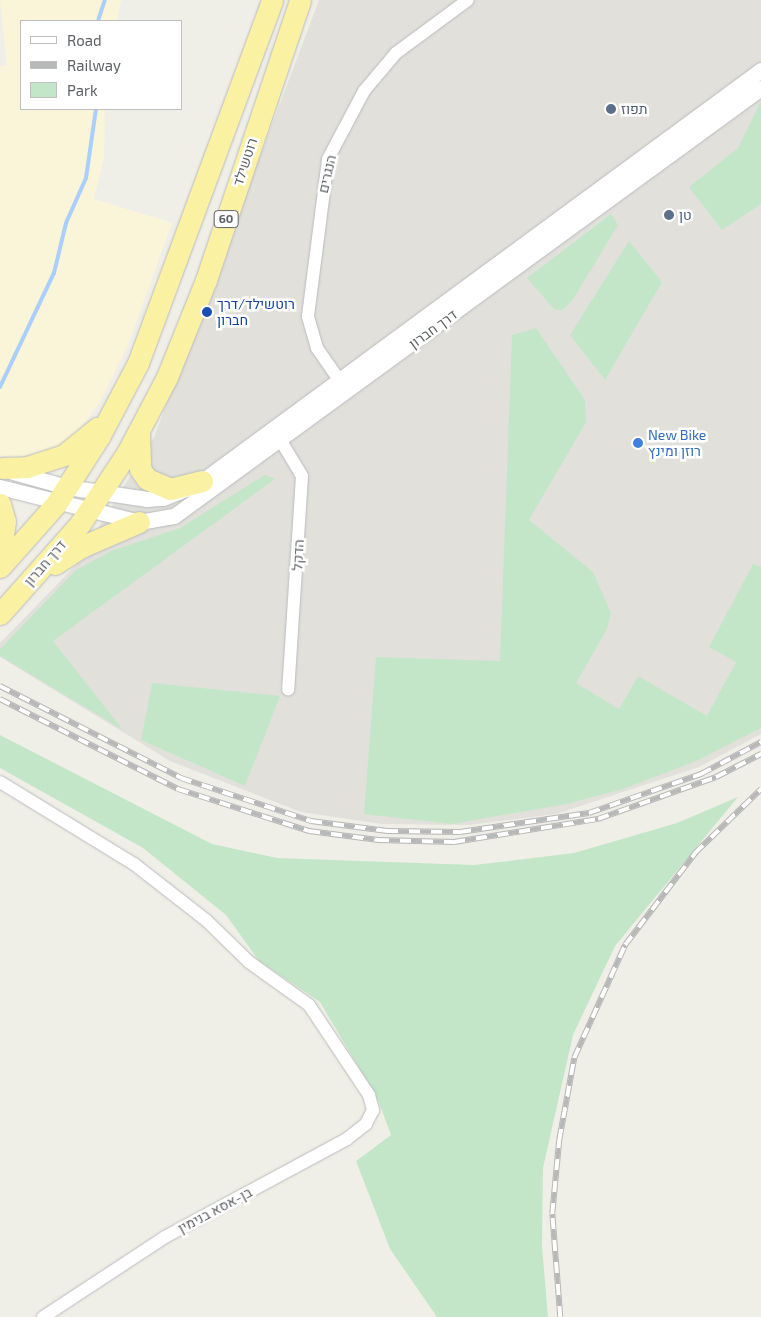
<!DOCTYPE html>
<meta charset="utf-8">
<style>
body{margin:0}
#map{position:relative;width:761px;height:1317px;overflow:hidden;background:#f0efe7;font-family:"Exo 2",Heebo,sans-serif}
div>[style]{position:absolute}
.industrial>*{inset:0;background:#e1e0db}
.green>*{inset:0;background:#c4e6c8}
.sand>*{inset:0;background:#faf5d8}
.stream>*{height:4px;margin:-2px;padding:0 2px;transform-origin:2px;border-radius:2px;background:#aacffc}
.roads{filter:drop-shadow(0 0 1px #b9bbbf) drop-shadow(0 0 1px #b9bbbf)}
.minor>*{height:12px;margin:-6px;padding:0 6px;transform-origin:6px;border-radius:6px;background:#fff}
.tertiary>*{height:15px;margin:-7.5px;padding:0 7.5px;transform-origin:7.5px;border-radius:7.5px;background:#fff}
.trunk>*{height:21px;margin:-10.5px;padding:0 10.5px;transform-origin:10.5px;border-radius:10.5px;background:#faf1a2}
.rail>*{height:5.5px;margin-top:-2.75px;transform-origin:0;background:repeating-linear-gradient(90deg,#fff 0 11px,#b7b8b8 0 22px);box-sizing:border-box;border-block:1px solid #b7b8b8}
.dots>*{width:14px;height:14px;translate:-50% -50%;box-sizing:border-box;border:2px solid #fff;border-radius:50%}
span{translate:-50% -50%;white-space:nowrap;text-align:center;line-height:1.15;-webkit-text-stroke:5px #fff;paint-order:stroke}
.shield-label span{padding:1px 4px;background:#fff;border:1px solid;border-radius:4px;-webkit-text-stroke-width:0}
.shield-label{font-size:12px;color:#5e6166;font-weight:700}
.service-label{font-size:14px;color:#4e5e75}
.left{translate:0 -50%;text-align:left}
.street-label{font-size:14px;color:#5e6166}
.transit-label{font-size:14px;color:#164399}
.shop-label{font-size:14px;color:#366cbe}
.legend{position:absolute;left:20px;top:20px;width:162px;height:90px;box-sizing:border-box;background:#fff;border:1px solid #bfc0c2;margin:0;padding:6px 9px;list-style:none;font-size:15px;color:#5e6166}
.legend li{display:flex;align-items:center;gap:10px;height:25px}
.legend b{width:25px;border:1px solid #bfc0c2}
</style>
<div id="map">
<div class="industrial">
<i style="clip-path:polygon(319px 0,761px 0,761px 734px,699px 767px,556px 814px,469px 825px,382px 824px,301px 812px,170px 761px,0 657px,0 643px,76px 565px,154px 437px)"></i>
</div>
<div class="green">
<i style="clip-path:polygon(761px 101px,761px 204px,722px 230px,689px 187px,738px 148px)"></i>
<i style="clip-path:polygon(611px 214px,618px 225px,572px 301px,562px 310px,554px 309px,527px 278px)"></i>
<i style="clip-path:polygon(629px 241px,662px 282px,605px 380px,570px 335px)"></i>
<i style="clip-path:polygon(536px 328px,585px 400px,586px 422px,529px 520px,593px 572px,611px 613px,607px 629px,576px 683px,619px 709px,638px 676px,707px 716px,736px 662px,709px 647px,753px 564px,761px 567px,761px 728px,696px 761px,623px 789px,566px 804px,452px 824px,364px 814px,376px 657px,500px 661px,512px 335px)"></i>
<i style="clip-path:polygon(265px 475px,275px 479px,53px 641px,123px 730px,0 656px,0 649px,76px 570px,111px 551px,180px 528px)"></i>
<i style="clip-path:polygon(152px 683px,280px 696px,245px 786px,141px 740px)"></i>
<i style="clip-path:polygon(0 735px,212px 844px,277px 858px,474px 865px,574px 853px,677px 823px,738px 797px,615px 946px,573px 1035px,543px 1168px,542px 1246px,548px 1317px,437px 1317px,390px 1249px,356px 1161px,391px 1135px,378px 1100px,320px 1002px,259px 961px,226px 915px,143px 848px,0 768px)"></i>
</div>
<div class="sand">
<i style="clip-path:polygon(0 0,121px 0,117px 21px,21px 21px,21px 109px,105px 109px,104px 156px,94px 199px,172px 223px,127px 347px,100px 402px,74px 436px,56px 450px,11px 458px,0 456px,0 67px,7px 65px)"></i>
</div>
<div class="stream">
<i style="left:98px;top:21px;width:22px;rotate:-72deg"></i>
<i style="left:0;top:387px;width:126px;rotate:-64.7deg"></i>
<i style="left:54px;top:273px;width:51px;rotate:-76.5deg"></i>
<i style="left:66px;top:223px;width:49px;rotate:-66deg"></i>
<i style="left:86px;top:178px;width:70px;rotate:-81.8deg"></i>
</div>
<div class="roads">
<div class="minor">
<i style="left:344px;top:387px;width:47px;rotate:-124.7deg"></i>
<i style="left:317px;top:348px;width:33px;rotate:-106deg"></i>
<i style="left:308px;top:316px;width:158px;rotate:-82.7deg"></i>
<i style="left:328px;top:159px;width:77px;rotate:-62.1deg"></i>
<i style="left:364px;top:91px;width:50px;rotate:-49.9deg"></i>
<i style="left:396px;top:53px;width:89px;rotate:-36.4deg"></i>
<i style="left:275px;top:431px;width:52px;rotate:59deg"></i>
<i style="left:302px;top:476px;width:214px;rotate:93.7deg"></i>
<i style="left:0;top:782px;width:157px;rotate:31.5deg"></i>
<i style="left:134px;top:864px;width:91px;rotate:37.9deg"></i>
<i style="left:206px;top:920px;width:60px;rotate:44.3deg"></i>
<i style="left:249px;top:962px;width:74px;rotate:35.6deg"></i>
<i style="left:309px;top:1005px;width:108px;rotate:56.3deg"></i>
<i style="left:369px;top:1095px;width:16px;rotate:75deg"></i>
<i style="left:373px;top:1110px;width:16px;rotate:117deg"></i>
<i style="left:366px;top:1124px;width:24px;rotate:142deg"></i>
<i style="left:347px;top:1139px;width:207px;rotate:151.7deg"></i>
<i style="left:165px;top:1237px;width:146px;rotate:146.7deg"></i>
</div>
<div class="tertiary">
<i style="left:13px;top:472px;width:56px;rotate:15.5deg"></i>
<i style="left:67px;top:487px;width:81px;rotate:8.5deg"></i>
<i style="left:147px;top:499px;width:16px;rotate:-4deg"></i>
<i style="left:163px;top:498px;width:38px;rotate:-22deg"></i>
<i style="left:198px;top:484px;width:699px;rotate:-36.33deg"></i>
<i style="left:0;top:487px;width:143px;rotate:14.1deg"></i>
<i style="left:139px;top:522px;width:36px;rotate:-10deg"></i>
<i style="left:174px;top:516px;width:726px;rotate:-36.1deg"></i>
</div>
<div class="trunk">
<i style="left:139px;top:433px;width:36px;rotate:88deg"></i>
<i style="left:140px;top:469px;width:12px;rotate:55deg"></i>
<i style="left:147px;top:479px;width:25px;rotate:23deg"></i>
<i style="left:170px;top:489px;width:33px;rotate:-14deg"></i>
<i style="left:2px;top:468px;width:25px;rotate:-2deg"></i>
<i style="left:27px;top:467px;width:39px;rotate:-18deg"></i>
<i style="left:64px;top:455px;width:43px;rotate:-39.3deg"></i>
<i style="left:0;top:504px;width:18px;rotate:74deg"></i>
<i style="left:5px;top:521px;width:34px;rotate:98deg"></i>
<i style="left:55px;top:564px;width:31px;rotate:-33deg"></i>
<i style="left:81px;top:547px;width:63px;rotate:-23.3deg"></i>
<i style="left:0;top:567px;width:84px;rotate:-48.4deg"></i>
<i style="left:56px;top:504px;width:80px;rotate:-57.3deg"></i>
<i style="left:99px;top:437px;width:84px;rotate:-62.2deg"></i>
<i style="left:138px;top:363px;width:387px;rotate:-69.7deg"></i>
<i style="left:0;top:614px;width:120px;rotate:-48.4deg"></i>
<i style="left:80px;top:524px;width:85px;rotate:-56.5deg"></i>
<i style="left:127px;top:453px;width:86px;rotate:-62.2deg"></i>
<i style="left:167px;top:377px;width:105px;rotate:-68.1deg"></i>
<i style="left:206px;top:280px;width:295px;rotate:-71.4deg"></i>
</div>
</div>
<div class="rail">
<i style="left:0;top:686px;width:203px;rotate:26.9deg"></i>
<i style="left:181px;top:778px;width:137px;rotate:18.3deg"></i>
<i style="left:311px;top:821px;width:77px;rotate:7.5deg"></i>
<i style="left:387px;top:831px;width:73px;rotate:0.8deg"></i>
<i style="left:460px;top:832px;width:130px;rotate:-8.4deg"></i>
<i style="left:589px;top:813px;width:119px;rotate:-19.2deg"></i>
<i style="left:701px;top:774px;width:68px;rotate:-28.1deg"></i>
<i style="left:0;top:699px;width:199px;rotate:26.8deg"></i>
<i style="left:178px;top:789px;width:138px;rotate:17.8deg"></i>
<i style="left:309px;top:831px;width:70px;rotate:7.4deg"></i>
<i style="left:378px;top:840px;width:76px;rotate:1.5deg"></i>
<i style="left:454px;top:842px;width:146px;rotate:-9.1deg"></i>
<i style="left:598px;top:819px;width:125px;rotate:-19.6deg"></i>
<i style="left:716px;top:777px;width:51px;rotate:-27.1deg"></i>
<i style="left:560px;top:1317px;width:103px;rotate:-94.4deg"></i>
<i style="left:552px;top:1214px;width:74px;rotate:-84.6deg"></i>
<i style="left:559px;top:1140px;width:83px;rotate:-79.6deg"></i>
<i style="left:574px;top:1058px;width:124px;rotate:-65.7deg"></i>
<i style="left:625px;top:945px;width:116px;rotate:-52.7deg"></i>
<i style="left:695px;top:853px;width:92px;rotate:-44.1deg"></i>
</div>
<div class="dots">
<i style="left:611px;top:109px;background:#5c6f8a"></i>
<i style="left:669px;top:215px;background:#5c6f8a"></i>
<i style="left:207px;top:312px;background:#1a4fb4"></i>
<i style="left:638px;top:443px;background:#3f7fe0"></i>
</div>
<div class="shield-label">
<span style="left:226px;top:219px">60</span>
</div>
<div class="service-label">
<span class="left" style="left:621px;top:109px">תפוז</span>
<span class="left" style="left:679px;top:215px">טן</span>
</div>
<div class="street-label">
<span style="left:245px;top:162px;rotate:-72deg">רוטשילד</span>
<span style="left:327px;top:174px;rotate:-77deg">הנגרים</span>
<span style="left:433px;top:329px;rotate:-36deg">דרך חברון</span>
<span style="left:298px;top:555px;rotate:-87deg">הדקל</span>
<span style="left:45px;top:563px;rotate:-49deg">דרך חברון</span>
<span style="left:215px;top:1210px;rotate:-28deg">בן-אסא בנימין</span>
</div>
<div class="transit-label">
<span class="left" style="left:217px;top:312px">רוטשילד/דרך<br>חברון</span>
</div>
<div class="shop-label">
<span class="left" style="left:648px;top:443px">New Bike<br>רוזן ומינץ</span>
</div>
<ul class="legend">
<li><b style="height:6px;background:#fff"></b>Road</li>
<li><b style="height:6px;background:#b7b8b8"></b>Railway</li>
<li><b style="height:14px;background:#c4e6c8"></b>Park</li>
</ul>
</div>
